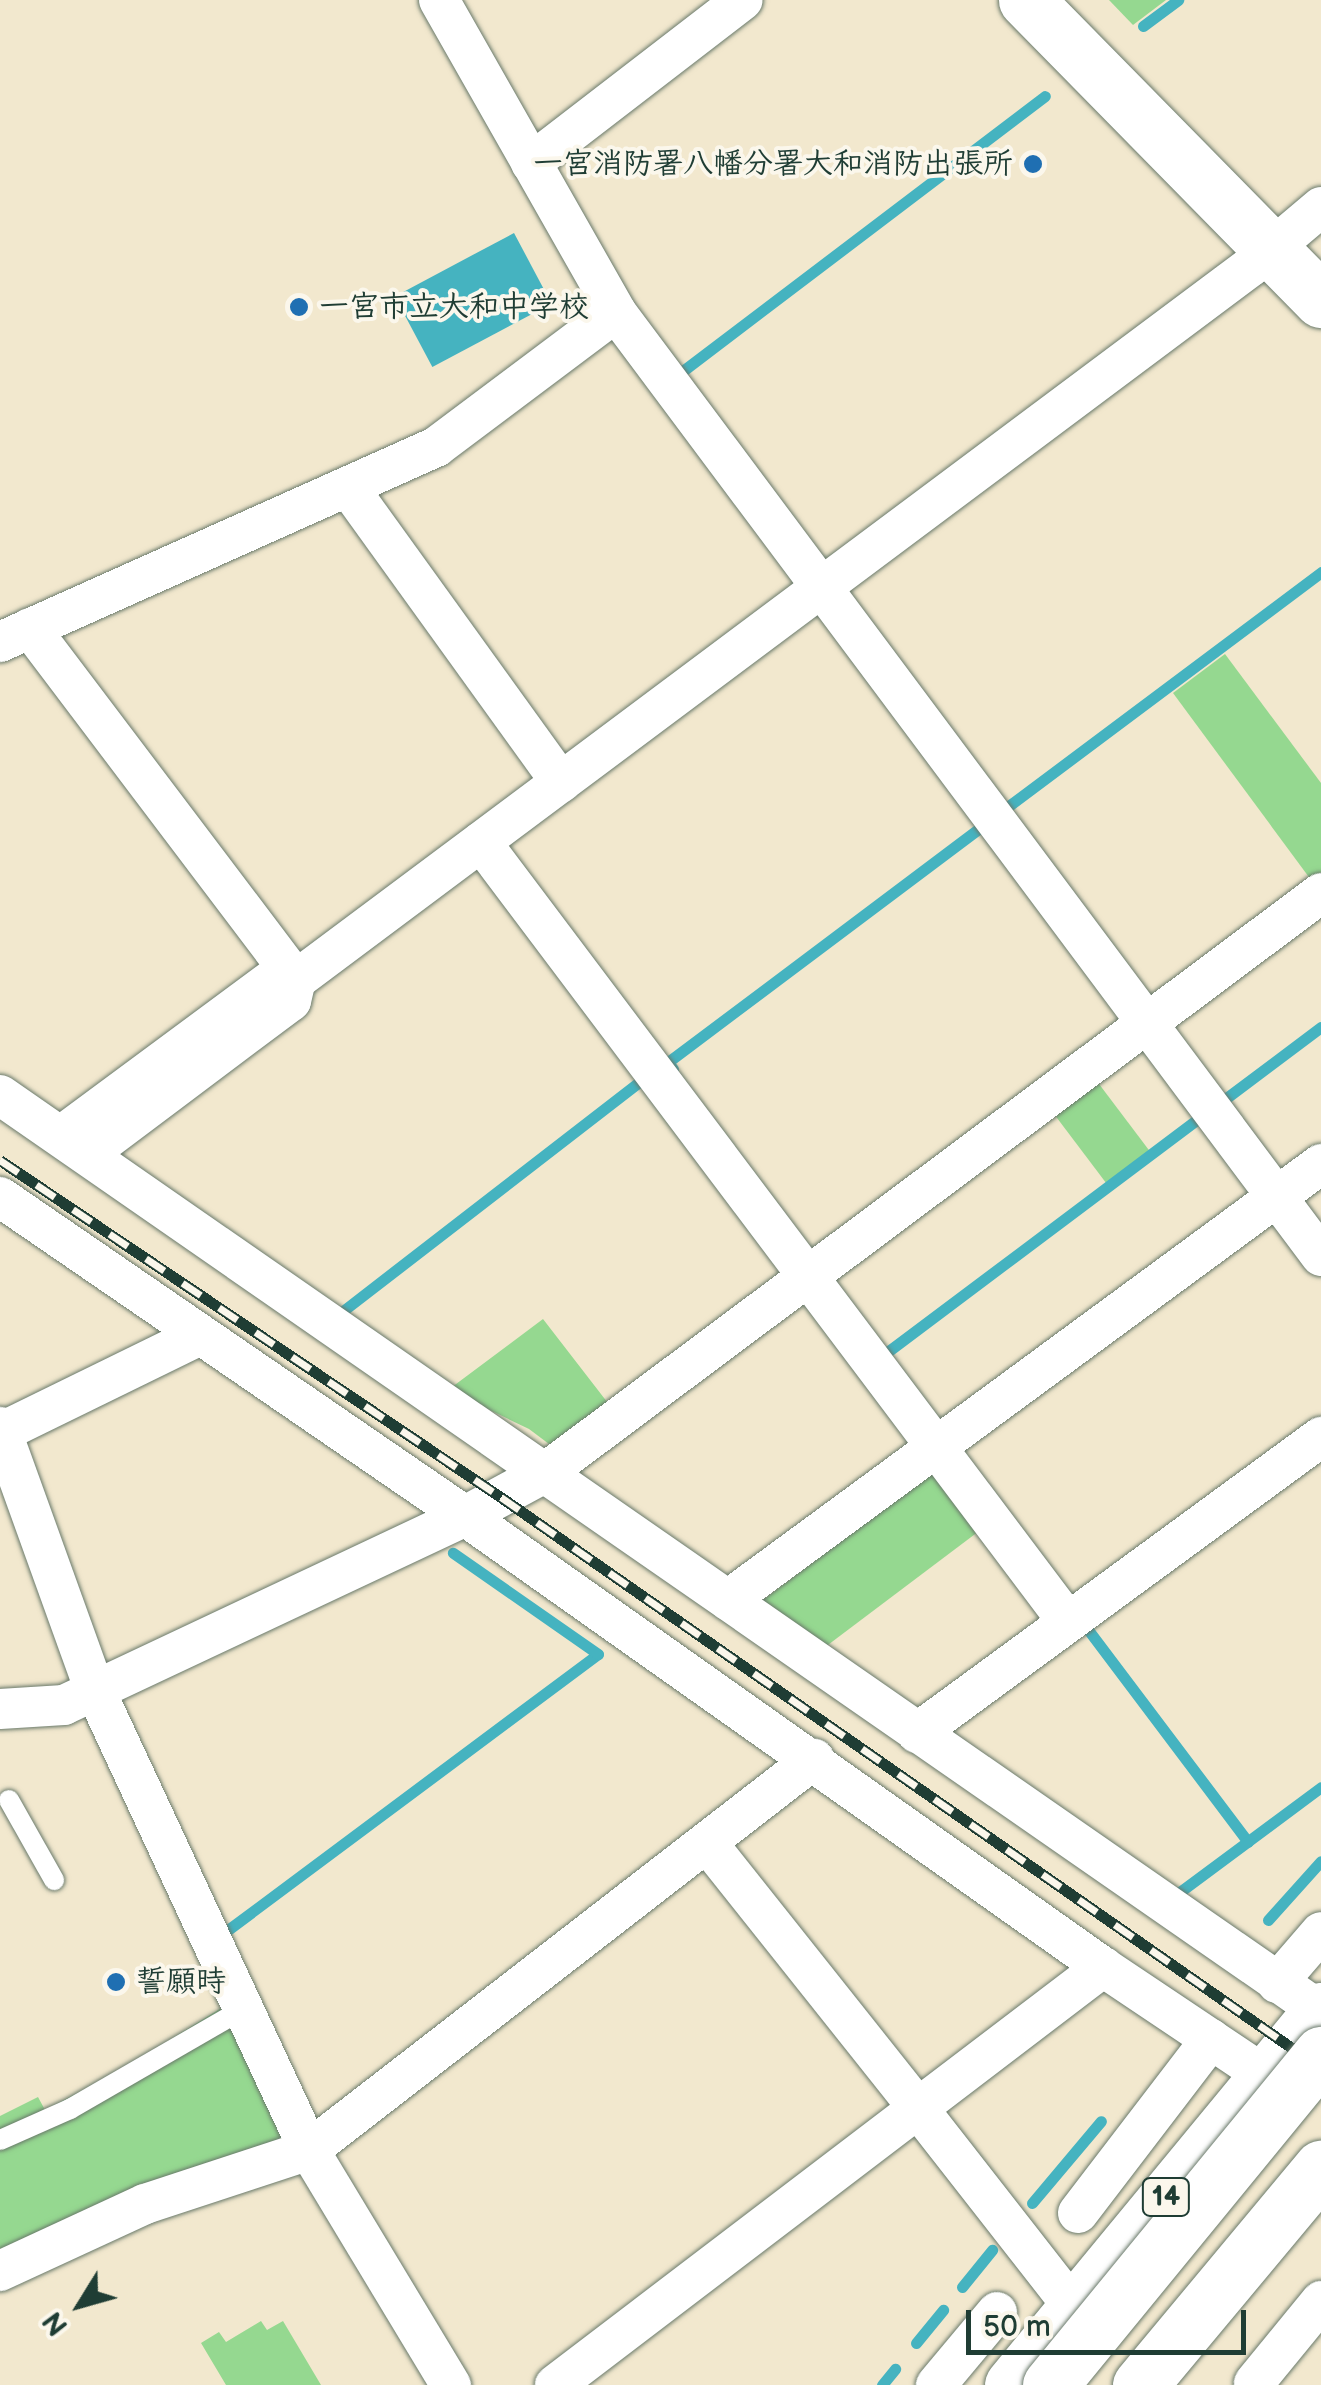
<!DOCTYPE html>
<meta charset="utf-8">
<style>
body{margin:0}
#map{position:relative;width:1321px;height:2385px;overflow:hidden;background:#f2e8ce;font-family:"Balsamiq Sans","Klee One",sans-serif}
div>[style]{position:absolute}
.green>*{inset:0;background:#95d890;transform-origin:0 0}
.water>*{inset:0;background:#45b3c0;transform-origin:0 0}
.stream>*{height:11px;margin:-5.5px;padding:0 5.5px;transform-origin:5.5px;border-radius:5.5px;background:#45b3c0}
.roads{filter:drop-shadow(0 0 2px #69796a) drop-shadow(0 0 2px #69796a)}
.lane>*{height:20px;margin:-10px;padding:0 10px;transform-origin:10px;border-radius:10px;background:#fff}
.street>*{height:40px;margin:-20px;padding:0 20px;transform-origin:20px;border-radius:20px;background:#fff}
.secondary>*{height:55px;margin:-27.5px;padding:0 27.5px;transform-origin:27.5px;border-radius:27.5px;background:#fff}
.primary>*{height:55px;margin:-27.5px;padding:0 27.5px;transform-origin:27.5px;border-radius:27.5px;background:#fff}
.highway>*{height:55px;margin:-27.5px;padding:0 27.5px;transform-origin:27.5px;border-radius:27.5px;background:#fff}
.rail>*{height:11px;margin-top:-5.5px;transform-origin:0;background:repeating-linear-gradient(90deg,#fbf7ec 0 22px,#1f3d34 0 44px);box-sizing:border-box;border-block:2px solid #1f3d34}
.bridges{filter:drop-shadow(0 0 2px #69796a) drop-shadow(0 0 2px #69796a)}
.highway-bridge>*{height:55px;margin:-27.5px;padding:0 27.5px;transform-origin:27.5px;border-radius:27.5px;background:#fff}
.dots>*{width:28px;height:28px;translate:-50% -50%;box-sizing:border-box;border:5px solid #fbf7ec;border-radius:50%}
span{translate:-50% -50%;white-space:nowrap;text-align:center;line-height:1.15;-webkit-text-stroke:8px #fbf7ec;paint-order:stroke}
.shield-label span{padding:2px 8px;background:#fbf7ec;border:2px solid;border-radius:8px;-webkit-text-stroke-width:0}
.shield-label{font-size:28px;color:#1f3d34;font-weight:700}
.poi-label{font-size:30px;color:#1f3d34;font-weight:700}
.right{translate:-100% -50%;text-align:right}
.left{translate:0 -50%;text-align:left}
.north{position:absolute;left:30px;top:2255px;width:100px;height:100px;-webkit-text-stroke:8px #fbf7ec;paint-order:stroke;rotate:233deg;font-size:28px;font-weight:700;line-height:40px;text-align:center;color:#1f3d34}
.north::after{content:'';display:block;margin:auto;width:35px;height:45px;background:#1f3d34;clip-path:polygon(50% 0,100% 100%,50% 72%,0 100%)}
.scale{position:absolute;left:966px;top:2310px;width:280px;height:45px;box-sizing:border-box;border:5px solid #1f3d34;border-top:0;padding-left:12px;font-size:30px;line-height:35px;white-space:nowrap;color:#1f3d34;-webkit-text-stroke:8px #fbf7ec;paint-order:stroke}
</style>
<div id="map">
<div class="green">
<i style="clip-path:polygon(1109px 0,1166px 0,1133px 25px)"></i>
<i style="clip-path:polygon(1225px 654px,1321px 783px,1321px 879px,1314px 884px,1173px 693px)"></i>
<i style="left:1093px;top:1076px;width:95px;height:54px;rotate:53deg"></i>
<i style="clip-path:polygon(543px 1319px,611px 1407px,565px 1442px,549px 1444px,529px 1429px,448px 1390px)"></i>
<i style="left:938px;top:1468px;width:75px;height:231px;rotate:53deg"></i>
<i style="clip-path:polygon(231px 2002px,295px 2146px,0 2263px,0 2116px,38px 2097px,45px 2110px,121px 2070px)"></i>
<i style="clip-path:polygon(261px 2321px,267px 2330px,283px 2321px,321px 2385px,226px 2385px,201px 2343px,219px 2332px,226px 2342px)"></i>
</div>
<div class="water">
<i style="left:514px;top:233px;width:80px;height:135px;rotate:62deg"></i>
</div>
<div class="stream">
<i style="left:1143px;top:26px;width:44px;rotate:-36.6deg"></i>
<i style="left:684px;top:370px;width:453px;rotate:-37.2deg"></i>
<i style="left:1010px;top:805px;width:389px;rotate:-36.8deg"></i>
<i style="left:673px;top:1069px;width:9px;rotate:-126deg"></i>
<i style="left:668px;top:1062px;width:396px;rotate:-36.9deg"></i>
<i style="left:1225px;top:1099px;width:120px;rotate:-36.9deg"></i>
<i style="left:339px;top:1314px;width:384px;rotate:-37.7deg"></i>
<i style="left:886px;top:1353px;width:396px;rotate:-36.9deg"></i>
<i style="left:1083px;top:1623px;width:274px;rotate:53deg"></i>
<i style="left:1173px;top:1897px;width:184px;rotate:-36.6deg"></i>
<i style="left:1268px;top:1920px;width:79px;rotate:-48.1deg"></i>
<i style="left:225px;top:1932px;width:465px;rotate:-36.7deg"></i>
<i style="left:598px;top:1654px;width:177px;rotate:-145.1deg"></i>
<i style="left:1032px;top:2203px;width:107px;rotate:-49.9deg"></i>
<i style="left:962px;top:2287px;width:48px;rotate:-51deg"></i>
<i style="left:916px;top:2343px;width:43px;rotate:-50.7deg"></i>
<i style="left:882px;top:2385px;width:21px;rotate:-51deg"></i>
</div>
<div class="roads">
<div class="lane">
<i style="left:9px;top:1800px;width:92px;rotate:60.6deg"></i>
<i style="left:0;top:2140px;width:77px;rotate:-23.9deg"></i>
<i style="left:70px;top:2109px;width:200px;rotate:-30deg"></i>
</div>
<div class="street">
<i style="left:439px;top:0;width:359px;rotate:60.4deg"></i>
<i style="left:616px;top:312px;width:1178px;rotate:53.25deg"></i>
<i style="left:531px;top:163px;width:267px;rotate:-37.6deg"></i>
<i style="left:348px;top:487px;width:364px;rotate:54.2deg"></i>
<i style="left:30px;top:628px;width:441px;rotate:52.9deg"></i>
<i style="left:0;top:642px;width:478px;rotate:-24.1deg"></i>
<i style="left:436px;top:447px;width:225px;rotate:-36.9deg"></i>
<i style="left:481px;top:842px;width:976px;rotate:53.04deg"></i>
<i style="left:0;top:1095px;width:1607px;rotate:34.76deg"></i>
<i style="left:61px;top:1136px;width:282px;rotate:-36.5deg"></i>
<i style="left:87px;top:1154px;width:255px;rotate:-36.9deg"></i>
<i style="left:291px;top:1001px;width:22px;rotate:-77deg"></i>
<i style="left:296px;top:980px;width:1191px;rotate:-36.77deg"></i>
<i style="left:1250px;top:267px;width:93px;rotate:-40.2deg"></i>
<i style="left:0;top:1197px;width:564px;rotate:34.45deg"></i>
<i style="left:465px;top:1516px;width:781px;rotate:35.26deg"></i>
<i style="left:1103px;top:1967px;width:196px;rotate:33.8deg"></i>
<i style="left:0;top:1427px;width:277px;rotate:70.2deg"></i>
<i style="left:94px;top:1688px;width:510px;rotate:65.04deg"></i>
<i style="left:309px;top:2150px;width:275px;rotate:58.9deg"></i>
<i style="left:2px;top:1432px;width:220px;rotate:-26.1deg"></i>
<i style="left:728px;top:1600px;width:736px;rotate:-36.32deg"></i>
<i style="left:0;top:1709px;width:64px;rotate:-3.6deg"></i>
<i style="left:64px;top:1705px;width:443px;rotate:-25.2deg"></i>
<i style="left:465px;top:1516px;width:92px;rotate:-28.5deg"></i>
<i style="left:546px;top:1472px;width:967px;rotate:-36.76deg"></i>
<i style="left:917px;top:1733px;width:501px;rotate:-36.23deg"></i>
<i style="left:1277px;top:1983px;width:67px;rotate:-49.2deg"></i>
<i style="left:1078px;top:2213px;width:219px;rotate:-52.6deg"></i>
<i style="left:0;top:2271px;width:160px;rotate:-24.8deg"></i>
<i style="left:145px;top:2204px;width:173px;rotate:-18.2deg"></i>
<i style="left:309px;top:2150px;width:639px;rotate:-37.75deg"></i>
<i style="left:1074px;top:2308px;width:254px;rotate:-128deg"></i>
<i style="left:918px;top:2108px;width:233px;rotate:-37.3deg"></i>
<i style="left:1254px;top:2383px;width:106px;rotate:-50.7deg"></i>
<i style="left:555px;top:2385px;width:457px;rotate:-37.3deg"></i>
<i style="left:918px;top:2108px;width:339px;rotate:-128.5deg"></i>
<i style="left:936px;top:2385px;width:95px;rotate:-50.1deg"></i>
</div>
<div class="secondary">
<i style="left:1026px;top:0;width:421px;rotate:45.5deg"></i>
</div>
<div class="primary">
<i style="left:1012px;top:2385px;width:486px;rotate:-50.5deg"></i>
</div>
<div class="highway">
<i style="left:1140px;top:2385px;width:283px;rotate:-50.2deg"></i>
</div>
</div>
<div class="rail">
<i style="left:0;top:1160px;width:604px;rotate:33.93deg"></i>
<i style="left:501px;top:1497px;width:999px;rotate:34.85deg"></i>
</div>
<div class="bridges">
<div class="highway-bridge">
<i style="left:1050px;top:2385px;width:428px;rotate:-50.7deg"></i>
</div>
</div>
<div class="dots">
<i style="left:1033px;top:164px;background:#1f6fb2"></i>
<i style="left:299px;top:307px;background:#1f6fb2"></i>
<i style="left:116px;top:1982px;background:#1f6fb2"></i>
</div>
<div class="shield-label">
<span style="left:1166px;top:2197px">14</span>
</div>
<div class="poi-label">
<span class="right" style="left:1013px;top:164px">一宮消防署八幡分署大和消防出張所</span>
<span class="left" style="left:319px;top:307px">一宮市立大和中学校</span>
<span class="left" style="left:136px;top:1982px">誓願時</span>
</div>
<div class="north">N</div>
<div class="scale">50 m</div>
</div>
